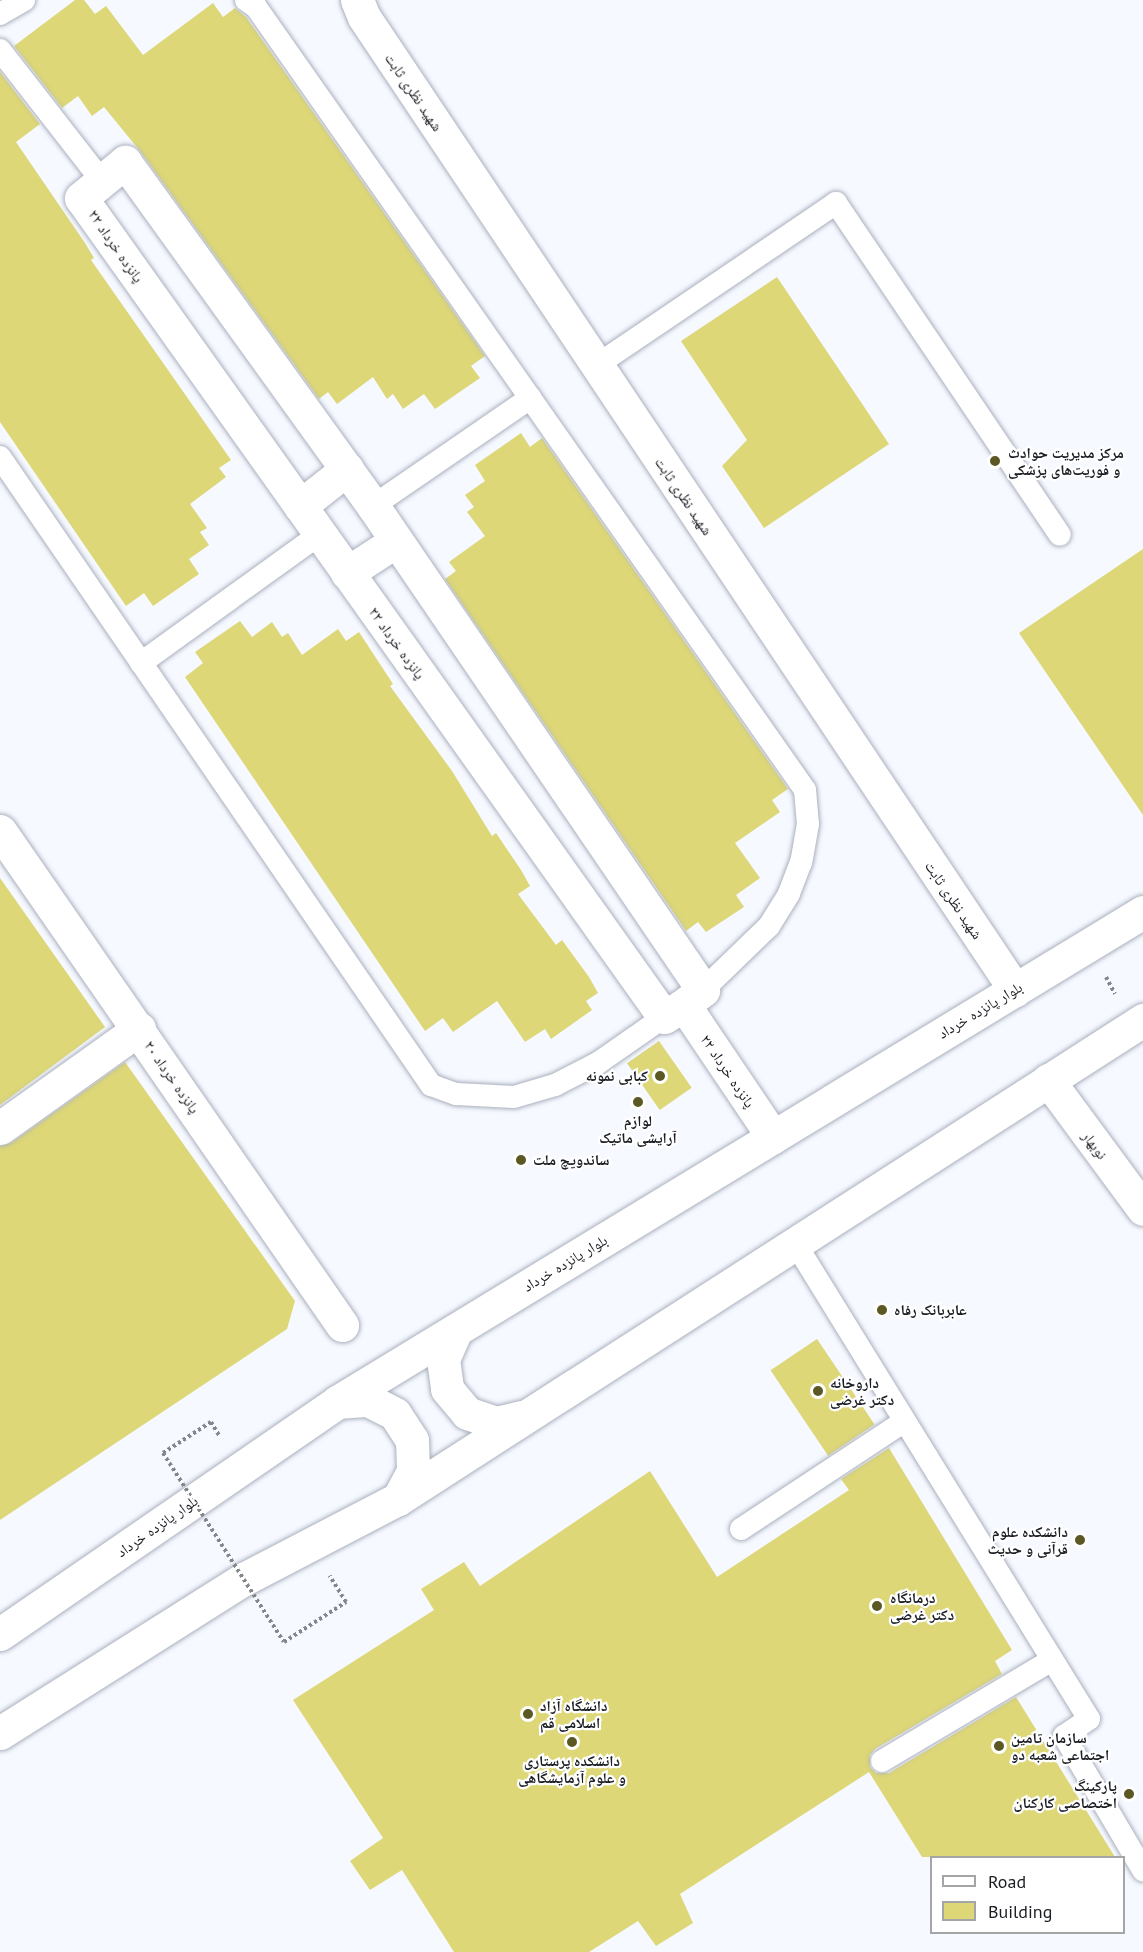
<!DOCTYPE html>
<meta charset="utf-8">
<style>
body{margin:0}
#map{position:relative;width:1143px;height:1952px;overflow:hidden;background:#f6f9ff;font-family:"PT Sans","Noto Naskh Arabic",sans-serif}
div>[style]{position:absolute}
.building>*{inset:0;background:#ddd778;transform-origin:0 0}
.path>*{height:4px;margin-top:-2px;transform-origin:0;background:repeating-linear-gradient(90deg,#83868b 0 3px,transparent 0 6px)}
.roads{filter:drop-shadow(0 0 2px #aab0be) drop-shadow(0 0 2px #aab0be)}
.lane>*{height:22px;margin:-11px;padding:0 11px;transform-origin:11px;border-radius:11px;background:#fff}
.street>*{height:33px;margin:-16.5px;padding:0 16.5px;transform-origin:16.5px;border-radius:16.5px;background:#fff}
.secondary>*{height:33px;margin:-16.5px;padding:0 16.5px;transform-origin:16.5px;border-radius:16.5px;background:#fff}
.primary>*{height:33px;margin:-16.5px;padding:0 16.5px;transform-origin:16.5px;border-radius:16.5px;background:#fff}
.path-bridge>*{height:4px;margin-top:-2px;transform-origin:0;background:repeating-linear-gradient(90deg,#83868b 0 3px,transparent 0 6px)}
.dots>*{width:16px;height:16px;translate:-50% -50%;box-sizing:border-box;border:3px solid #fff;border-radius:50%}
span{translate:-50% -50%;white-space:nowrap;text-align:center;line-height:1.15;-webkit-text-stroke:4.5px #fff;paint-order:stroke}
.street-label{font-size:15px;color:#1a1d22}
.poi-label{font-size:15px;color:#1a1d22;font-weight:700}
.left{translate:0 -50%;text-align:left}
.right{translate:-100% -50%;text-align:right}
.legend{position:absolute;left:930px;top:1856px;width:195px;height:78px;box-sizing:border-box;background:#fff;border:2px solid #a3a5a7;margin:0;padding:8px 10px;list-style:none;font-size:18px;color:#1a1d22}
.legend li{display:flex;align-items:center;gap:12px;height:30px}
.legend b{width:30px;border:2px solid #a3a5a7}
</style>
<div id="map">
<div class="building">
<i style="clip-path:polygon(75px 0,84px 0,95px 14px,106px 6px,143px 55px,213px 3px,223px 17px,235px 8px,246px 17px,485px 356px,471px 366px,480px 378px,435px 409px,424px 394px,403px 409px,393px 394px,387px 399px,373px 377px,337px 404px,328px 392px,319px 399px,140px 151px,104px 107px,92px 116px,78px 96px,62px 108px,14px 46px)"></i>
<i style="clip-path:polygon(0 72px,40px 124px,16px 142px,85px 243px,94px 258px,91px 260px,231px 460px,219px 468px,226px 477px,190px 504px,207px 528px,200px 532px,209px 545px,189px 559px,199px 574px,153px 606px,144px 593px,126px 606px,0 422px)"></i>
<i style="clip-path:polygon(777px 277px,889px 444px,764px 528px,722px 466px,747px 440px,681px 341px)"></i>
<i style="clip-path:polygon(521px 433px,530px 447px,542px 438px,788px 789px,772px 800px,780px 812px,735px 843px,760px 878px,736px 895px,744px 907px,706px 932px,698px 922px,686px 931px,445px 579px,456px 571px,449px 562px,485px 536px,467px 512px,474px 507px,465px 495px,485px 481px,475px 465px)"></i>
<i style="clip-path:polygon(1143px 549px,1143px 815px,1019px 633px)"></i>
<i style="clip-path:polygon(240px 621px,252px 637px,272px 622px,282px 637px,288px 633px,302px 655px,338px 629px,346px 641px,359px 632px,393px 684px,390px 686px,452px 771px,492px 836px,496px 833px,521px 870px,530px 886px,518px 894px,556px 945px,562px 940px,589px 977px,598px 993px,586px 1001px,592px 1010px,551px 1039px,545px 1029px,525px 1042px,497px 1001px,453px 1032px,443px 1018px,425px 1031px,185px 677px,203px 663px,195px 652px)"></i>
<i style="clip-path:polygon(0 878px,105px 1027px,0 1105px)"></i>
<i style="left:659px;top:1041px;width:57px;height:39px;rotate:55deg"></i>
<i style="clip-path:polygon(125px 1062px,295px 1301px,287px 1329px,0 1520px,0 1146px,11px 1143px)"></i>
<i style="left:817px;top:1339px;width:103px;height:56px;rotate:56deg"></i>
<i style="clip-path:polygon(889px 1448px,1012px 1650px,995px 1661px,1002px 1674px,875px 1749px,870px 1755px,870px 1767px,876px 1773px,889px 1773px,1016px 1697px,1115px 1857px,922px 1857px,869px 1772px,680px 1894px,693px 1923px,656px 1946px,638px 1921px,589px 1952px,454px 1952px,402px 1870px,370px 1890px,350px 1861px,383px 1838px,293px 1700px,434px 1610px,421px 1589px,464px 1562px,480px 1586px,650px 1471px,717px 1577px,849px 1490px,841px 1479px)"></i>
</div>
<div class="path">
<i style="left:1106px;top:977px;width:19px;rotate:62deg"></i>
<i style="left:163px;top:1453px;width:57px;rotate:-32.9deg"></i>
<i style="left:211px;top:1422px;width:17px;rotate:59deg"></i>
<i style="left:284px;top:1642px;width:74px;rotate:-32.8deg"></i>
<i style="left:346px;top:1602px;width:31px;rotate:-122deg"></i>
</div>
<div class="roads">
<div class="lane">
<i style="left:246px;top:0;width:12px;rotate:35deg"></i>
<i style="left:256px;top:7px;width:956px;rotate:54.96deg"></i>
<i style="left:805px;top:790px;width:34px;rotate:85deg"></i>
<i style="left:808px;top:824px;width:39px;rotate:100deg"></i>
<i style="left:801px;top:862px;width:34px;rotate:111deg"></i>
<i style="left:789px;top:894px;width:38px;rotate:122deg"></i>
<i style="left:769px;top:926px;width:92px;rotate:135.9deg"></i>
<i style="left:0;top:14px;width:28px;rotate:-30deg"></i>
<i style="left:0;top:50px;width:166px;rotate:52.1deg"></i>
<i style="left:597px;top:365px;width:289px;rotate:-34.1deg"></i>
<i style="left:836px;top:203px;width:400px;rotate:56deg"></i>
<i style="left:0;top:457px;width:762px;rotate:55.54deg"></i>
<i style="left:431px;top:1085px;width:27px;rotate:20deg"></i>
<i style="left:456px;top:1094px;width:58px;rotate:3deg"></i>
<i style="left:514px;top:1097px;width:43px;rotate:-16.3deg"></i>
<i style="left:555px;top:1085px;width:48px;rotate:-27.1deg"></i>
<i style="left:598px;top:1063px;width:80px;rotate:-34.9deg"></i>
<i style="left:373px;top:506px;width:191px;rotate:-34.5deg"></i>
<i style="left:141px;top:663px;width:221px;rotate:-35.8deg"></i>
<i style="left:795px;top:1243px;width:559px;rotate:58.3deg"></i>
<i style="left:1089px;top:1719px;width:30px;rotate:146deg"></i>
<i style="left:1064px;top:1736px;width:156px;rotate:59.5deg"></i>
<i style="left:741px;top:1529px;width:196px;rotate:-33.4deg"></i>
<i style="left:882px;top:1761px;width:198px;rotate:-30.7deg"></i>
</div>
<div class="street">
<i style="left:357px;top:0;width:18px;rotate:68deg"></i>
<i style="left:364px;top:17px;width:1171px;rotate:56.21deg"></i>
<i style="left:125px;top:162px;width:424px;rotate:54.2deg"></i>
<i style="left:373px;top:506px;width:586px;rotate:55.71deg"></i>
<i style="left:703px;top:990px;width:24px;rotate:142deg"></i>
<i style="left:684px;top:1005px;width:23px;rotate:149deg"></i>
<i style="left:664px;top:1017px;width:1005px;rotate:-125.44deg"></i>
<i style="left:81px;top:198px;width:57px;rotate:-39.3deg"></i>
<i style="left:300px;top:506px;width:60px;rotate:-38.2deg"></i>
<i style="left:347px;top:573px;width:59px;rotate:-33.1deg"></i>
<i style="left:0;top:831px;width:601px;rotate:55.3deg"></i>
<i style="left:684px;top:1005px;width:159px;rotate:56deg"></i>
<i style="left:0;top:1128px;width:171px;rotate:-35.5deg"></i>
</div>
<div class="secondary">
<i style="left:1048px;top:1080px;width:160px;rotate:53.6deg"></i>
</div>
<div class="primary">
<i style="left:456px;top:1330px;width:32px;rotate:114deg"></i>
<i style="left:443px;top:1359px;width:30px;rotate:82deg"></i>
<i style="left:447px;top:1389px;width:31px;rotate:50deg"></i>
<i style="left:467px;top:1413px;width:31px;rotate:19deg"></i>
<i style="left:496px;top:1423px;width:28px;rotate:-13deg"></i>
<i style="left:337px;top:1402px;width:31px;rotate:-4deg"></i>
<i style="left:368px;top:1400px;width:30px;rotate:27deg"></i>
<i style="left:395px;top:1414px;width:31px;rotate:57deg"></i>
<i style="left:412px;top:1440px;width:31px;rotate:88deg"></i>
<i style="left:413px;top:1471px;width:32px;rotate:118deg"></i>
<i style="left:0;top:1634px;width:409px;rotate:-34.5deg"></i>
<i style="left:337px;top:1402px;width:943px;rotate:-31.3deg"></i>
<i style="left:0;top:1733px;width:289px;rotate:-32.3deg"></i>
<i style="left:244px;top:1579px;width:174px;rotate:-27.5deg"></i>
<i style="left:398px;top:1499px;width:886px;rotate:-32.74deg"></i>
</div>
</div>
<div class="path-bridge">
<i style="left:163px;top:1453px;width:224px;rotate:57.4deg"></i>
</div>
<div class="dots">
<i style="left:995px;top:461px;background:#5b5824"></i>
<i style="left:660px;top:1076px;background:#5b5824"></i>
<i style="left:638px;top:1102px;background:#5b5824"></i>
<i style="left:521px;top:1160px;background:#5b5824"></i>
<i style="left:882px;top:1310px;background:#5b5824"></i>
<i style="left:818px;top:1391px;background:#5b5824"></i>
<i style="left:1080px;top:1540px;background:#5b5824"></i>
<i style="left:877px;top:1606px;background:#5b5824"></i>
<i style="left:528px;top:1714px;background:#5b5824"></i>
<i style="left:572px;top:1742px;background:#5b5824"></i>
<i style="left:999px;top:1746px;background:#5b5824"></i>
<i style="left:1129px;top:1794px;background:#5b5824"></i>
</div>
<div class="street-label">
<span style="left:414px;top:92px;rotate:56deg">شهید نظری ثابت</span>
<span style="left:116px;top:246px;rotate:55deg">پانزده خرداد ۲۲</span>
<span style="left:684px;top:496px;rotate:56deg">شهید نظری ثابت</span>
<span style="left:397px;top:643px;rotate:54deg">پانزده خرداد ۲۲</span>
<span style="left:954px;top:900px;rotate:56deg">شهید نظری ثابت</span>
<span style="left:980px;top:1010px;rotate:-31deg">بلوار پانزده خرداد</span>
<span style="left:728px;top:1071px;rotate:56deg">پانزده خرداد ۲۲</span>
<span style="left:172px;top:1077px;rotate:55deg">پانزده خرداد ۲۰</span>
<span style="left:1095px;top:1145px;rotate:53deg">نوبهار</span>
<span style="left:565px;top:1263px;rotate:-31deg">بلوار پانزده خرداد</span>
<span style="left:157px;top:1526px;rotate:-35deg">بلوار پانزده خرداد</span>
</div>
<div class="poi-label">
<span class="left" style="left:1008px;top:461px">مرکز مدیریت حوادث<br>و فوریت‌های پزشکی</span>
<span class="right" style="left:648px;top:1076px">کبابی نمونه</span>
<span style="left:638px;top:1129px">لوازم<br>آرایشی ماتیک</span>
<span class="left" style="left:533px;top:1160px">ساندویچ ملت</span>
<span class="left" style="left:894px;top:1310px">عابربانک رفاه</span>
<span class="left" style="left:830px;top:1391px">داروخانه<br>دکتر غرضی</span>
<span class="right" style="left:1068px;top:1540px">دانشکده علوم<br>قرآنی و حدیث</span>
<span class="left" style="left:890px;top:1606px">درمانگاه<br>دکتر غرضی</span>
<span class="left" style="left:540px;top:1714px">دانشگاه آزاد<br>اسلامی قم</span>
<span class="left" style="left:1011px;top:1746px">سازمان تامین<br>اجتماعی شعبه دو</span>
<span style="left:572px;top:1769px">دانشکده پرستاری<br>و علوم آزمایشگاهی</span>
<span class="right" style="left:1117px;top:1794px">پارکینگ<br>اختصاصی کارکنان</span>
</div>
<ul class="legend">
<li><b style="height:8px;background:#fff"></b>Road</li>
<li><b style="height:16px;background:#ddd778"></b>Building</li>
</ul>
</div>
